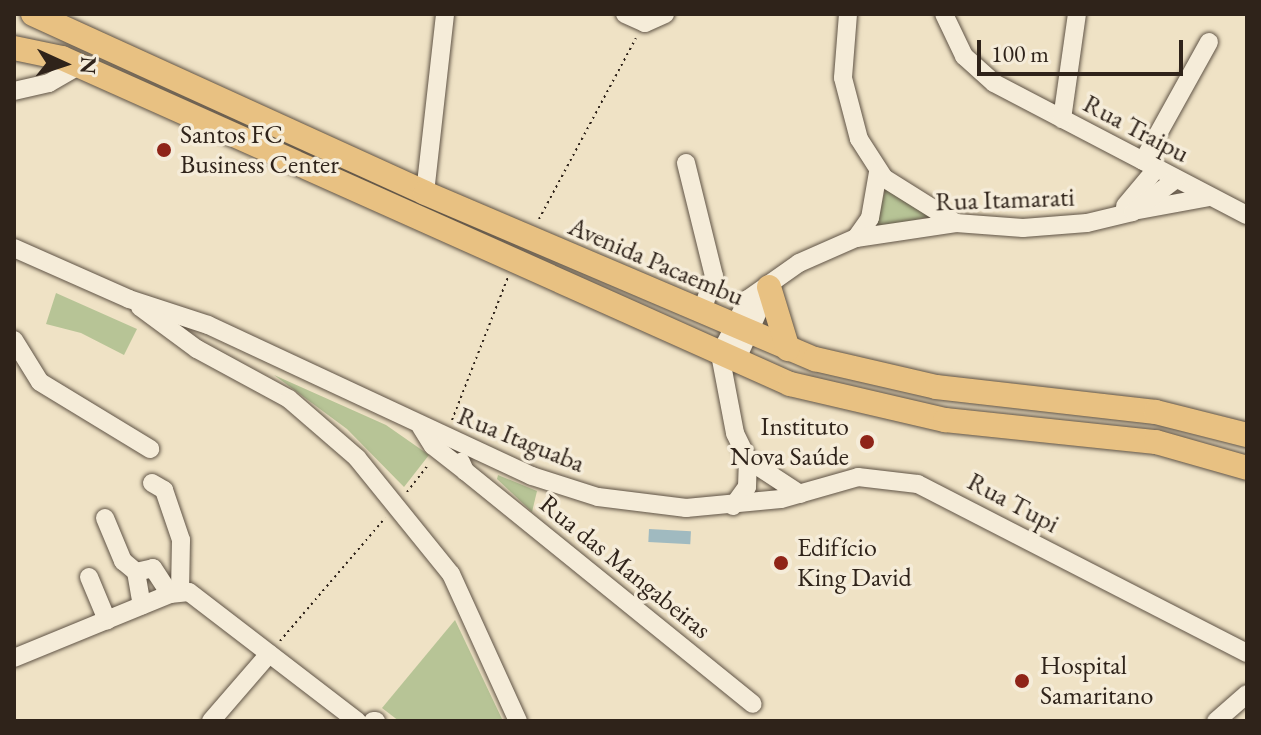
<!DOCTYPE html>
<meta charset="utf-8">
<style>
body{margin:0}
#map{position:relative;width:1261px;height:735px;overflow:hidden;background:#efe2c5;font-family:"EB Garamond",serif}
div>[style]{position:absolute}
.green>*{inset:0;background:#b7c496}
.water>*{inset:0;background:#a0bac0;transform-origin:0 0}
.path>*{height:2px;margin-top:-1px;transform-origin:0;background:repeating-linear-gradient(90deg,#2f231a 0 2px,transparent 0 6px)}
.roads{filter:drop-shadow(0 0 2px #5f5345) drop-shadow(0 0 2px #5f5345)}
.minor>*{height:18px;margin:-9px;padding:0 9px;transform-origin:9px;border-radius:9px;background:#f5ecd9}
.major>*{height:24px;margin:-12px;padding:0 12px;transform-origin:12px;border-radius:12px;background:#e8c182}
.dots>*{width:22px;height:22px;translate:-50% -50%;box-sizing:border-box;border:4px solid #f5ecd9;border-radius:50%}
span{translate:-50% -50%;white-space:nowrap;text-align:center;line-height:1.15;-webkit-text-stroke:7px #f5ecd9;paint-order:stroke}
.street-label{font-size:26px;color:#2f231a}
.poi-label{font-size:26px;color:#2f231a}
.left{translate:0 -50%;text-align:left}
.right{translate:-100% -50%;text-align:right}
.frame{position:absolute;inset:0;border:16px solid #2f231a;pointer-events:none}
.north{position:absolute;left:24px;top:24px;width:80px;height:80px;-webkit-text-stroke:6px #f5ecd9;paint-order:stroke;rotate:93deg;font-size:22px;font-weight:700;line-height:32px;text-align:center;color:#2f231a}
.north::after{content:'';display:block;margin:auto;width:28px;height:36px;background:#2f231a;clip-path:polygon(50% 0,100% 100%,50% 72%,0 100%)}
.scale{position:absolute;left:977px;top:40px;width:206px;height:36px;box-sizing:border-box;border:4px solid #2f231a;border-top:0;padding-left:10px;font-size:24px;line-height:28px;white-space:nowrap;color:#2f231a;-webkit-text-stroke:6px #f5ecd9;paint-order:stroke}
</style>
<div id="map">
<div class="green">
<i style="clip-path:polygon(886px 187px,931px 216px,875px 230px)"></i>
<i style="clip-path:polygon(56px 293px,137px 329px,124px 355px,81px 333px,46px 324px)"></i>
<i style="clip-path:polygon(274px 375px,386px 425px,429px 455px,404px 487px,347px 429px)"></i>
<i style="clip-path:polygon(498px 475px,537px 491px,532px 512px,497px 479px)"></i>
<i style="clip-path:polygon(455px 620px,503px 721px,399px 721px,382px 708px)"></i>
</div>
<div class="water">
<i style="left:649px;top:529px;width:42px;height:13px;rotate:3deg"></i>
</div>
<div class="path">
<i style="left:539px;top:219px;width:205px;rotate:-61.8deg"></i>
<i style="left:452px;top:420px;width:154px;rotate:-68.6deg"></i>
<i style="left:407px;top:492px;width:34px;rotate:-52deg"></i>
<i style="left:280px;top:641px;width:162px;rotate:-49.5deg"></i>
</div>
<div class="roads">
<div class="minor">
<i style="left:625px;top:14px;width:22px;rotate:24deg"></i>
<i style="left:645px;top:23px;width:22px;rotate:-24deg"></i>
<i style="left:848px;top:14px;width:64px;rotate:94.5deg"></i>
<i style="left:843px;top:78px;width:63px;rotate:75.3deg"></i>
<i style="left:859px;top:139px;width:46px;rotate:57.3deg"></i>
<i style="left:884px;top:178px;width:85px;rotate:32deg"></i>
<i style="left:944px;top:14px;width:47px;rotate:64.5deg"></i>
<i style="left:964px;top:56px;width:40px;rotate:42deg"></i>
<i style="left:994px;top:83px;width:285px;rotate:27.6deg"></i>
<i style="left:14px;top:91px;width:36px;rotate:-13deg"></i>
<i style="left:49px;top:83px;width:34px;rotate:-30deg"></i>
<i style="left:1062px;top:119px;width:106px;rotate:-81.9deg"></i>
<i style="left:1143px;top:161px;width:136px;rotate:-61deg"></i>
<i style="left:686px;top:163px;width:116px;rotate:76.1deg"></i>
<i style="left:714px;top:276px;width:39px;rotate:109deg"></i>
<i style="left:425px;top:193px;width:180px;rotate:-83.6deg"></i>
<i style="left:1125px;top:206px;width:48px;rotate:-50deg"></i>
<i style="left:1139px;top:210px;width:72px;rotate:-10.4deg"></i>
<i style="left:856px;top:238px;width:24px;rotate:-55deg"></i>
<i style="left:870px;top:218px;width:47px;rotate:-80.1deg"></i>
<i style="left:14px;top:248px;width:126px;rotate:23.9deg"></i>
<i style="left:129px;top:299px;width:83px;rotate:18.2deg"></i>
<i style="left:208px;top:325px;width:357px;rotate:25deg"></i>
<i style="left:532px;top:476px;width:69px;rotate:17.7deg"></i>
<i style="left:598px;top:497px;width:89px;rotate:7.1deg"></i>
<i style="left:686px;top:508px;width:95px;rotate:-5.4deg"></i>
<i style="left:781px;top:499px;width:80px;rotate:-15.9deg"></i>
<i style="left:858px;top:477px;width:60px;rotate:6.7deg"></i>
<i style="left:918px;top:484px;width:370px;rotate:27.2deg"></i>
<i style="left:140px;top:307px;width:71px;rotate:36.4deg"></i>
<i style="left:197px;top:349px;width:105px;rotate:28.5deg"></i>
<i style="left:289px;top:399px;width:90px;rotate:40.9deg"></i>
<i style="left:357px;top:458px;width:149px;rotate:51deg"></i>
<i style="left:451px;top:574px;width:162px;rotate:65.5deg"></i>
<i style="left:14px;top:340px;width:49px;rotate:58.2deg"></i>
<i style="left:40px;top:382px;width:129px;rotate:31.3deg"></i>
<i style="left:736px;top:361px;width:81px;rotate:-66deg"></i>
<i style="left:421px;top:427px;width:22px;rotate:58deg"></i>
<i style="left:433px;top:446px;width:41px;rotate:38deg"></i>
<i style="left:465px;top:471px;width:10px;rotate:-114deg"></i>
<i style="left:465px;top:471px;width:370px;rotate:39deg"></i>
<i style="left:152px;top:483px;width:14px;rotate:30deg"></i>
<i style="left:164px;top:490px;width:53px;rotate:71.2deg"></i>
<i style="left:181px;top:540px;width:52px;rotate:91.1deg"></i>
<i style="left:800px;top:494px;width:62px;rotate:-146.8deg"></i>
<i style="left:748px;top:460px;width:30px;rotate:-116deg"></i>
<i style="left:735px;top:433px;width:80px;rotate:-100.8deg"></i>
<i style="left:720px;top:354px;width:62px;rotate:-63deg"></i>
<i style="left:748px;top:299px;width:62px;rotate:-35.2deg"></i>
<i style="left:799px;top:263px;width:62px;rotate:-23.7deg"></i>
<i style="left:856px;top:238px;width:101px;rotate:-8.5deg"></i>
<i style="left:956px;top:223px;width:67px;rotate:4.3deg"></i>
<i style="left:1023px;top:228px;width:64px;rotate:-4.5deg"></i>
<i style="left:1087px;top:223px;width:47px;rotate:-13.4deg"></i>
<i style="left:1133px;top:212px;width:54px;rotate:-37.5deg"></i>
<i style="left:733px;top:506px;width:24px;rotate:-54deg"></i>
<i style="left:747px;top:487px;width:27px;rotate:-88deg"></i>
<i style="left:105px;top:518px;width:47px;rotate:67.3deg"></i>
<i style="left:123px;top:561px;width:17px;rotate:40deg"></i>
<i style="left:136px;top:572px;width:34px;rotate:80deg"></i>
<i style="left:136px;top:572px;width:17px;rotate:-13deg"></i>
<i style="left:153px;top:568px;width:31px;rotate:57deg"></i>
<i style="left:89px;top:577px;width:47px;rotate:67.3deg"></i>
<i style="left:14px;top:658px;width:169px;rotate:-22.3deg"></i>
<i style="left:170px;top:594px;width:19px;rotate:-6deg"></i>
<i style="left:189px;top:592px;width:212px;rotate:37.5deg"></i>
<i style="left:211px;top:721px;width:89px;rotate:-49.1deg"></i>
<i style="left:373px;top:721px;width:3px"></i>
<i style="left:1216px;top:721px;width:41px;rotate:-41.1deg"></i>
</div>
<div class="major">
<i style="left:33px;top:14px;width:431px;rotate:24.5deg"></i>
<i style="left:425px;top:193px;width:424px;rotate:23.1deg"></i>
<i style="left:815px;top:359px;width:124px;rotate:13deg"></i>
<i style="left:936px;top:387px;width:221px;rotate:6.5deg"></i>
<i style="left:1156px;top:412px;width:94px;rotate:14.2deg"></i>
<i style="left:14px;top:48px;width:49px;rotate:11.8deg"></i>
<i style="left:62px;top:58px;width:798px;rotate:24.12deg"></i>
<i style="left:790px;top:384px;width:159px;rotate:13.1deg"></i>
<i style="left:945px;top:420px;width:212px;rotate:6deg"></i>
<i style="left:1156px;top:442px;width:95px;rotate:15.9deg"></i>
<i style="left:769px;top:287px;width:65px;rotate:73deg"></i>
</div>
</div>
<div class="dots">
<i style="left:164px;top:150px;background:#8f2418"></i>
<i style="left:867px;top:442px;background:#8f2418"></i>
<i style="left:781px;top:563px;background:#8f2418"></i>
<i style="left:1022px;top:681px;background:#8f2418"></i>
</div>
<div class="street-label">
<span style="left:1136px;top:129px;rotate:28deg">Rua Traipu</span>
<span style="left:1005px;top:200px;rotate:-2deg">Rua Itamarati</span>
<span style="left:656px;top:262px;rotate:23deg">Avenida Pacaembu</span>
<span style="left:521px;top:440px;rotate:22deg">Rua Itaguaba</span>
<span style="left:1013px;top:503px;rotate:28deg">Rua Tupi</span>
<span style="left:625px;top:567px;rotate:39deg">Rua das Mangabeiras</span>
</div>
<div class="poi-label">
<span class="left" style="left:180px;top:150px">Santos FC<br>Business Center</span>
<span class="right" style="left:849px;top:442px">Instituto<br>Nova Saúde</span>
<span class="left" style="left:797px;top:563px">Edifício<br>King David</span>
<span class="left" style="left:1040px;top:681px">Hospital<br>Samaritano</span>
</div>
<div class="frame"></div>
<div class="north">N</div>
<div class="scale">100 m</div>
</div>
